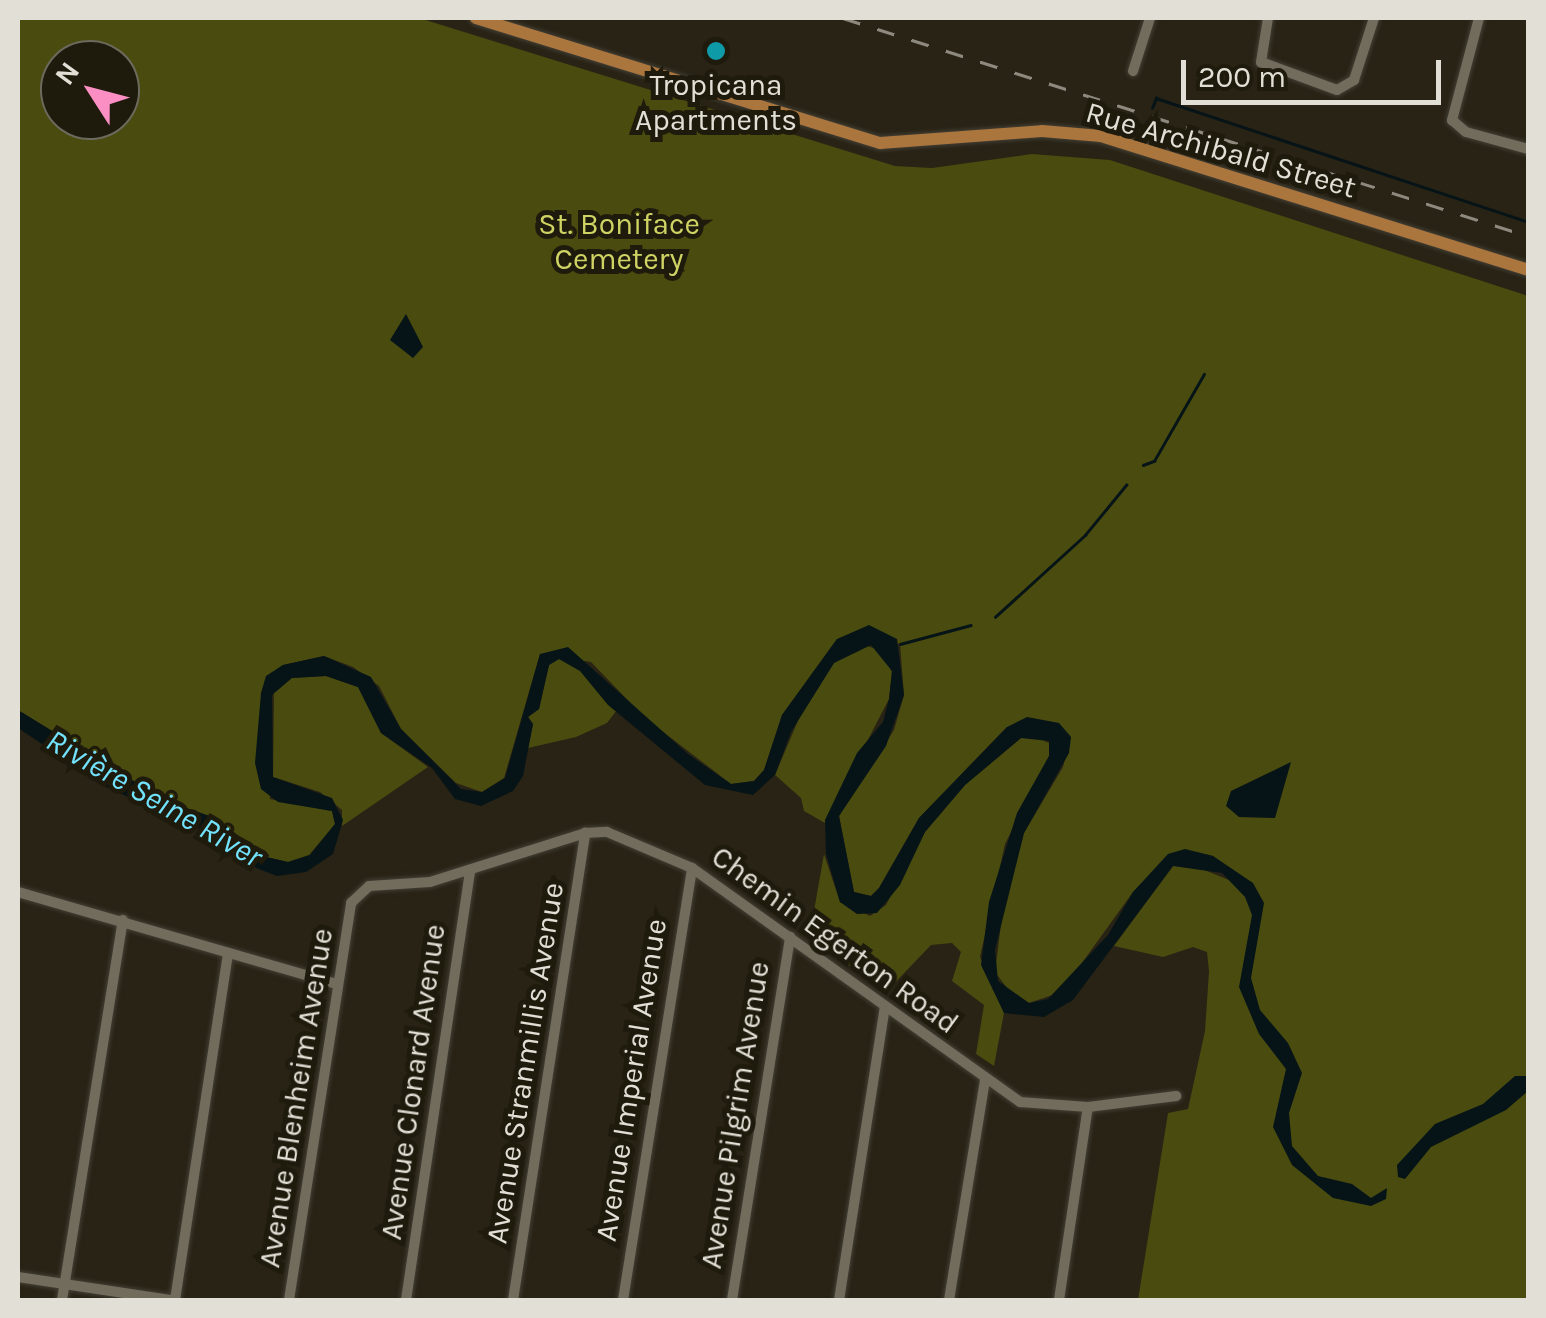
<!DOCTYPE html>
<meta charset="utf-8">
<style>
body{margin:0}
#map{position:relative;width:1546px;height:1318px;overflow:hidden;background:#282315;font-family:Karla,sans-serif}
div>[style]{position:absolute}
.green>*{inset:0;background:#494b0f}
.water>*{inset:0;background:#061417}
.stream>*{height:2.5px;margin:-1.25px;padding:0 1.25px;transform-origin:1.25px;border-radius:1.25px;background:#061417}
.roads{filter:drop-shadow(0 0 2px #433f35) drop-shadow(0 0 2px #433f35)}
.minor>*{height:10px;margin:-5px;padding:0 5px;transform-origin:5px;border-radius:5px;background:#716c5c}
.major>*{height:12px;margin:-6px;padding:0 6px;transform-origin:6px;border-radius:6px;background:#ab753e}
.rail>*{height:2.5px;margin-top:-1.25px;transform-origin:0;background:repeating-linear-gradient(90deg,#8d897e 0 18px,transparent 0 36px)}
.dots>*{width:28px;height:28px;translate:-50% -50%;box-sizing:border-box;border:5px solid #1e1a0c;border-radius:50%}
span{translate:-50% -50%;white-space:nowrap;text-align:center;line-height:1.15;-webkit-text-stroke:10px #1e1a0c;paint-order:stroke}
.poi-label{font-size:30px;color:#e2dfd6}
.street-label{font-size:30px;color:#e2dfd6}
.park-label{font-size:30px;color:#ced363}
.water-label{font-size:32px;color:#72e2fd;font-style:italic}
.frame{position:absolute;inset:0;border:20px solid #e2dfd6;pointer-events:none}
.north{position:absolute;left:40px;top:40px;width:100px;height:100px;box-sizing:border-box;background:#1e1a0c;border:2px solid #6c695d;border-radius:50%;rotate:306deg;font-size:28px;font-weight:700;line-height:40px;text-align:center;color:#e2dfd6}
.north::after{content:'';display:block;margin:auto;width:35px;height:45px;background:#fb8fc4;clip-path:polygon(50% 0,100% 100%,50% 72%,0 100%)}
.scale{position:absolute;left:1181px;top:60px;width:260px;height:45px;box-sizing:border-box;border:5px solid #e2dfd6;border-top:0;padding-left:12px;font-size:30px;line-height:35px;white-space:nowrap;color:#e2dfd6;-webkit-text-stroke:8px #1e1a0c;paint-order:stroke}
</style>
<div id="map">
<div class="green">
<div style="clip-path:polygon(evenodd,18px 18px,419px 18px,895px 166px,932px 168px,1032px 154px,1110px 160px,1528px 296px,1528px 1300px,1138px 1300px,1168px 1113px,1188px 1109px,1205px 1031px,1209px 971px,1207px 952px,1193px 947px,1163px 957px,1114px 946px,1173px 866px,1192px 865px,1234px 882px,1234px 872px,1213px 856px,1185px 850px,1172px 855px,1133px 892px,1061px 992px,1029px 1003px,1013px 996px,995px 972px,1003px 908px,1024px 833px,1063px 767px,1071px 737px,1007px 727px,919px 818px,879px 888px,871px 896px,854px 892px,839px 816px,894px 730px,904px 695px,900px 644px,837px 639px,782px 715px,764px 770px,754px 781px,731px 784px,645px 718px,591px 662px,540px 654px,504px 778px,482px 792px,456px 783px,401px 729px,379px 686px,353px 667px,324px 656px,283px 665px,266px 677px,270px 799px,332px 811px,335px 824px,309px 855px,288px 862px,262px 856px,218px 819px,166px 801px,18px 710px,18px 18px,60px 60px,120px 60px,120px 120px,60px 120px,60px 60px)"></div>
<div style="clip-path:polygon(860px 644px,880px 650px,892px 672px,889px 699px,825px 823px,804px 811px,801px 798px,775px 775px,800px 716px,834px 663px)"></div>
<div style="clip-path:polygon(559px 659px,580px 670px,617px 710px,607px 723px,576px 737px,528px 748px,533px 724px,528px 717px,539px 709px,549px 665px)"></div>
<div style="clip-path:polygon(326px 676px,358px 687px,381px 733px,428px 767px,342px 826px,342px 810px,320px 792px,273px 777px,274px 688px,292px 678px)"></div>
<div style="clip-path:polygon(1036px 737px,1051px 744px,1049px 756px,1005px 844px,980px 957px,1004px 1013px,994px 1066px,976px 1054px,984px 1005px,952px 981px,961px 952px,952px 943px,931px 945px,887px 991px,809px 939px,824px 854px,840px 902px,870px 916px,886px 905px,925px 832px,965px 785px,1021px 738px)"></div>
</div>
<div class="water">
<div style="clip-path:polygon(406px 314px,423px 347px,413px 358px,390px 340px)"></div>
<div style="clip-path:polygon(869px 625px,897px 639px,904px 695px,886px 746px,839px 816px,854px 892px,871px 896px,879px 888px,919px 818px,1007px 727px,1027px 717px,1059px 723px,1071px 737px,1069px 753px,1024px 833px,995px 950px,998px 981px,1029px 1003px,1048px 999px,1108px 935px,1133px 892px,1168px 854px,1185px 849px,1213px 856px,1253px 883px,1264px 903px,1251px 978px,1260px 1010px,1288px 1043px,1302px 1073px,1289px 1113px,1292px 1146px,1318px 1176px,1352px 1184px,1371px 1198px,1387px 1188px,1386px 1199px,1371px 1206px,1333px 1198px,1292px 1165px,1273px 1127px,1286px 1069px,1259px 1034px,1239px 987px,1252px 915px,1245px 897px,1222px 873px,1173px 866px,1073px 1000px,1044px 1017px,1004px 1013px,981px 965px,989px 902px,1017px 813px,1049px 756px,1049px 741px,1021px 738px,965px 785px,925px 832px,900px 885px,877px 913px,857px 914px,840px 902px,826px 854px,825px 820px,857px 753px,883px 722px,889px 699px,892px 671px,871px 645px,834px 663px,791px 732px,775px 775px,753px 795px,705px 785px,608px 705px,580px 671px,559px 659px,549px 665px,539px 709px,528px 717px,533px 724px,523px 776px,513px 791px,481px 806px,455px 799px,432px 768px,381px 733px,358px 687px,326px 676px,292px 678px,272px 695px,273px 777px,332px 798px,343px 820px,333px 854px,306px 872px,277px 876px,256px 868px,220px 838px,108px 788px,18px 728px,18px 710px,166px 801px,218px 819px,262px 856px,288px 862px,310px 855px,335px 824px,332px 811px,278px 802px,261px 789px,255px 763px,261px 693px,266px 676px,283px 665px,324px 656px,371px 677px,401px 729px,461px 789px,482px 792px,505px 778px,540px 654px,568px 647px,688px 754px,731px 784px,754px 781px,764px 770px,782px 715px,837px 639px)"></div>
<div style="clip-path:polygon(1291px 762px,1275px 818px,1239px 817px,1226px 806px,1231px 791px)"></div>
<div style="clip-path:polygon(1515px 1076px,1528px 1076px,1528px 1091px,1506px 1110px,1431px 1147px,1405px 1179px,1398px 1177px,1397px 1165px,1435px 1124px,1483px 1104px)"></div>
</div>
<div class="stream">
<div style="left:1152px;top:108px;width:11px;rotate:-68deg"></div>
<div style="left:1156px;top:98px;width:392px;rotate:18.4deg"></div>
<div style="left:1146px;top:126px;width:4px;rotate:-76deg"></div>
<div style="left:1143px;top:465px;width:12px;rotate:-20deg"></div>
<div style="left:1154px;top:461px;width:100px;rotate:-60.1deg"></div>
<div style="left:995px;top:617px;width:122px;rotate:-42.3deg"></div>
<div style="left:1085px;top:535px;width:65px;rotate:-50.6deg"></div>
<div style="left:900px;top:644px;width:73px;rotate:-15deg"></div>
</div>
<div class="roads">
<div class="minor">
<div style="left:1268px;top:18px;width:45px;rotate:99deg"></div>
<div style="left:1261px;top:62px;width:81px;rotate:20.2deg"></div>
<div style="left:1337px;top:90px;width:20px;rotate:-30deg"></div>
<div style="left:1354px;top:80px;width:65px;rotate:-72.1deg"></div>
<div style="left:1479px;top:18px;width:106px;rotate:104.8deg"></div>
<div style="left:1452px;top:120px;width:18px;rotate:41deg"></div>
<div style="left:1466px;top:132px;width:64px;rotate:15.3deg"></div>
<div style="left:1133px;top:71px;width:56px;rotate:-72.2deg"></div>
<div style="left:18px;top:892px;width:332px;rotate:16.1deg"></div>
<div style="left:18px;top:1277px;width:154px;rotate:8.6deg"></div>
<div style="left:62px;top:1300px;width:385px;rotate:-80.9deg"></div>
<div style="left:175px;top:1300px;width:351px;rotate:-81.3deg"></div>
<div style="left:289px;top:1300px;width:402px;rotate:-81.1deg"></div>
<div style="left:351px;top:903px;width:25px;rotate:-43deg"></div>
<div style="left:369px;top:886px;width:61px;rotate:-3.8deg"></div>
<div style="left:430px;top:882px;width:163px;rotate:-17.5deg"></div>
<div style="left:585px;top:833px;width:22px;rotate:-3deg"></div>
<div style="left:607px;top:832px;width:92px;rotate:23deg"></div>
<div style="left:692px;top:868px;width:403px;rotate:35.5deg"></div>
<div style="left:1020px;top:1102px;width:68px;rotate:4.2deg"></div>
<div style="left:1088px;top:1107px;width:89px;rotate:-7.1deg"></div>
<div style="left:406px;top:1300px;width:434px;rotate:-81.5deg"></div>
<div style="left:513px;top:1300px;width:473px;rotate:-81.2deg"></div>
<div style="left:623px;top:1300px;width:437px;rotate:-80.9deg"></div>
<div style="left:732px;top:1300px;width:368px;rotate:-80.9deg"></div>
<div style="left:839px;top:1300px;width:297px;rotate:-81.1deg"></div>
<div style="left:949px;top:1300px;width:224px;rotate:-80.7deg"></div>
<div style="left:1059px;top:1300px;width:195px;rotate:-81.5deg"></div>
</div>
<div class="major">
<div style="left:476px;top:18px;width:423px;rotate:17.2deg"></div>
<div style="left:880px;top:143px;width:162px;rotate:-4.2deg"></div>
<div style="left:1042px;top:131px;width:59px;rotate:4.8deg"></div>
<div style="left:1101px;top:136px;width:448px;rotate:17.4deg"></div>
</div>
</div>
<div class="rail">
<div style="left:843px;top:18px;width:719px;rotate:17.65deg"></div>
</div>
<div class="dots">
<div style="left:716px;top:51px;background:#0f9aa8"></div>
</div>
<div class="poi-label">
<span style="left:716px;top:102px">Tropicana<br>Apartments</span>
</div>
<div class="street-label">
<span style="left:1221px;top:150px;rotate:16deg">Rue Archibald Street</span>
<span style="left:835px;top:940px;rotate:36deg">Chemin Egerton Road</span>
<span style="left:525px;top:1063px;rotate:-81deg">Avenue Stranmillis Avenue</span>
<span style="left:631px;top:1080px;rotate:-81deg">Avenue Imperial Avenue</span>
<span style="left:413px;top:1082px;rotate:-82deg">Avenue Clonard Avenue</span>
<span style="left:296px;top:1098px;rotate:-81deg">Avenue Blenheim Avenue</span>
<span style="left:735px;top:1115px;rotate:-81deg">Avenue Pilgrim Avenue</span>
</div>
<div class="park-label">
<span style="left:619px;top:241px">St. Boniface<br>Cemetery</span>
</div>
<div class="water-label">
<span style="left:154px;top:799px;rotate:30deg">Rivière Seine River</span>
</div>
<div class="frame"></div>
<div class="north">N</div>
<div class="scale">200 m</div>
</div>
